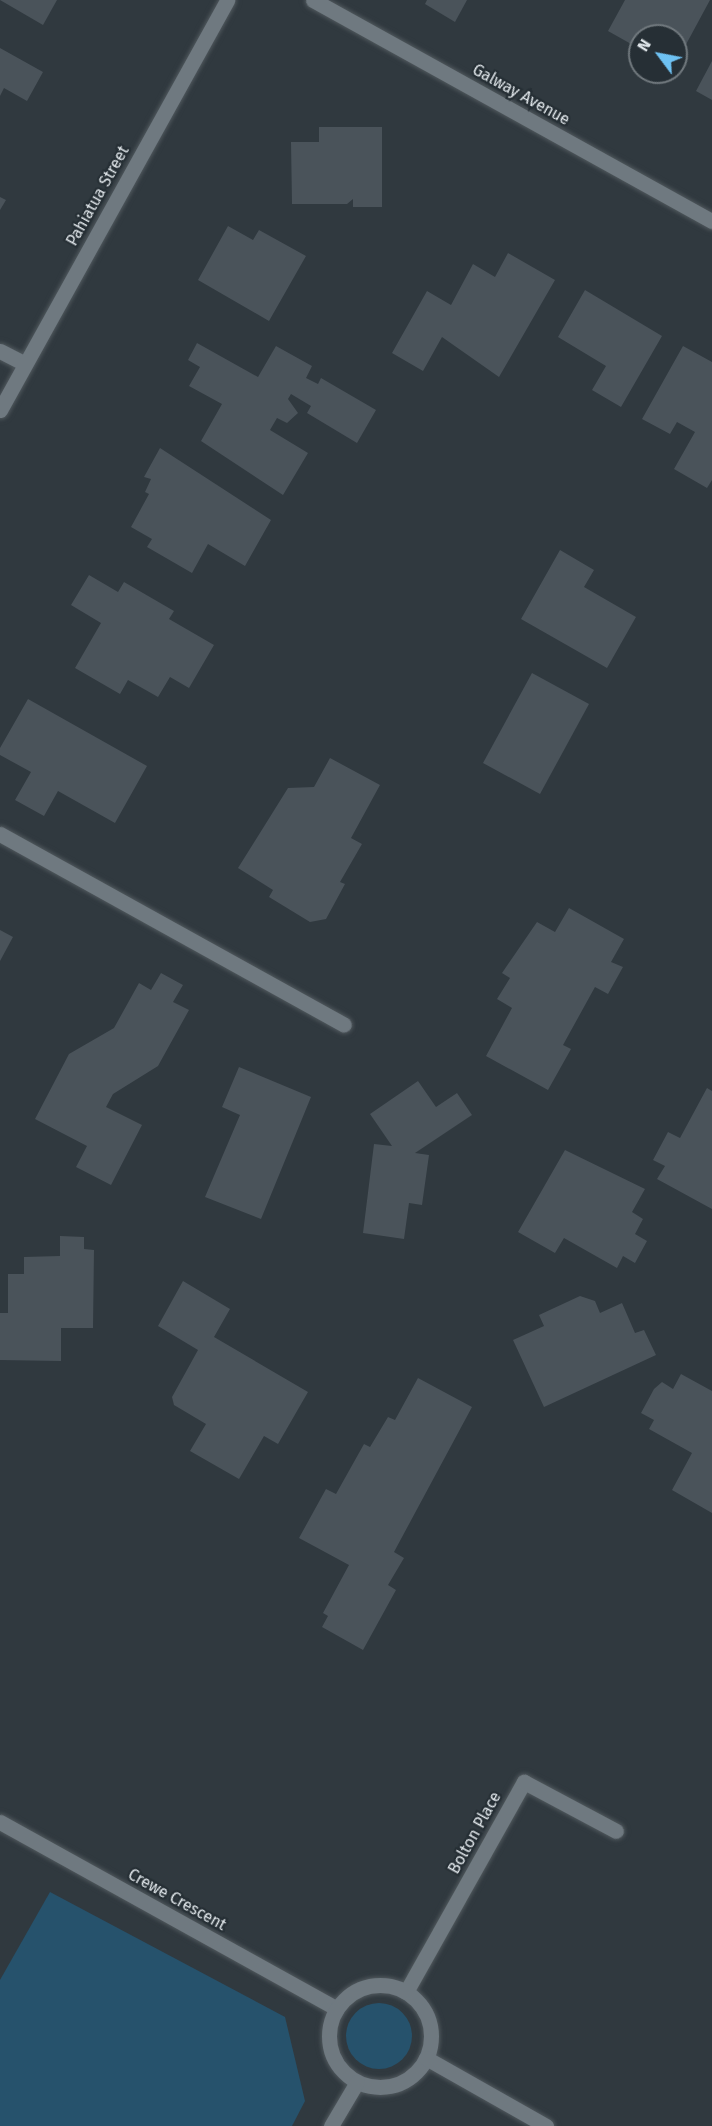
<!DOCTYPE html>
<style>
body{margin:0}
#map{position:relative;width:712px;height:2126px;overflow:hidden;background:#30393f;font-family:"Fira Sans",sans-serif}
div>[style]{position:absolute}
.green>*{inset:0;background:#26526c}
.round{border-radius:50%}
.building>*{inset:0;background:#4a535a}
.roads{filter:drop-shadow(0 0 2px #50585d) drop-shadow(0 0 2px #50585d)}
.minor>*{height:15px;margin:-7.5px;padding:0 7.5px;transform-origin:7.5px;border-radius:7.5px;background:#6f7980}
.minor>.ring{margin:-7.5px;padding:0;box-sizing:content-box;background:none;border:15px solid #6f7980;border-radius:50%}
span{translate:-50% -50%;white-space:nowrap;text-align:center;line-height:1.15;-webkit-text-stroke:4.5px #262f35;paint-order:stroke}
.street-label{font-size:16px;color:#e1e7eb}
.north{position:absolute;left:628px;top:24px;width:60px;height:60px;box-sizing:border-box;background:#262f35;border:2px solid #71797e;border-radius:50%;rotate:302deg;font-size:16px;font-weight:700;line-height:24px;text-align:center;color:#e1e7eb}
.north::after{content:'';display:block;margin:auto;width:21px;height:27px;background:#6ec2f3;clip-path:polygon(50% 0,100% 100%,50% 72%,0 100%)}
</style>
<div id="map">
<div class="green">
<div style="clip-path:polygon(50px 1892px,285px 2017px,305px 2101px,292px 2126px,0 2126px,0 1980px)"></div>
<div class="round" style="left:346px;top:2003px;width:66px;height:66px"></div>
</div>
<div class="building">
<div style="clip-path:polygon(0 0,57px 0,43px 25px)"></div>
<div style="clip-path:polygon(427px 0,467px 0,455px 22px,425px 4px)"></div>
<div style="clip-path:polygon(625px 0,710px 0,676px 63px,676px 36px,640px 36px,640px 49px,608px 31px)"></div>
<div style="clip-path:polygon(0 48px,43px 72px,27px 101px,4px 88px,0 96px)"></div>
<div style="clip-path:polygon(712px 61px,712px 100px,696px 91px)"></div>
<div style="clip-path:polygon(319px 127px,382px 127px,382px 207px,353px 207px,353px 199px,347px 204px,292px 204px,291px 142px,319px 142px)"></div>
<div style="clip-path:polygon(0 197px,6px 200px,0 210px)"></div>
<div style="clip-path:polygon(228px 226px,253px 240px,259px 230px,306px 256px,269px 321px,198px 280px)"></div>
<div style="clip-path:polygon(508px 253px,555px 280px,499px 377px,442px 337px,423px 371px,392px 353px,427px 291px,451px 305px,473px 264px,495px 277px)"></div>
<div style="clip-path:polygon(585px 290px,662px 336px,621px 407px,592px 390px,606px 366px,558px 337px)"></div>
<div style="clip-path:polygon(197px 343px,258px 377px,276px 346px,312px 366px,306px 378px,318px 384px,321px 378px,376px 410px,357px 443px,307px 413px,311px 406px,291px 394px,288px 399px,298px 413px,287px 423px,277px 418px,270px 430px,308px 453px,283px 495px,201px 441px,222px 404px,189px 386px,200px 367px,188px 360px)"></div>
<div style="clip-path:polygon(683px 346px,712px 362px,712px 480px,707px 488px,674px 469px,695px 432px,677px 422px,670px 434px,642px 419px)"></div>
<div style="clip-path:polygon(160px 448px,271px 520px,245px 566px,208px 544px,192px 573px,147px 547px,152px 539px,131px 527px,149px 494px,145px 492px,151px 479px,144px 477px)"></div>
<div style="clip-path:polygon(560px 550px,594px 570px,584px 587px,636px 617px,607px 668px,521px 619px)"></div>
<div style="clip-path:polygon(89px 575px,118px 592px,124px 582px,174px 611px,169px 619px,214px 645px,189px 688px,170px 677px,158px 697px,128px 680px,120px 694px,75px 668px,101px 623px,71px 605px)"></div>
<div style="clip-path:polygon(532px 673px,589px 704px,540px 794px,483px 763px)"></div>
<div style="clip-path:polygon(28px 699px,147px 766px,115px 823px,58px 791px,44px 816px,15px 800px,31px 772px,0 755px,0 748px)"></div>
<div style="clip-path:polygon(330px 758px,380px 785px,351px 838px,362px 844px,340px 882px,345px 884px,326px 919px,310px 922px,269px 897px,273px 890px,238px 868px,288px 788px,314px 787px)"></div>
<div style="clip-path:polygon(569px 908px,624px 939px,611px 962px,623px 967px,608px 994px,595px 987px,563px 1045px,571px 1049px,548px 1090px,486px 1056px,512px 1008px,497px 999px,510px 978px,502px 973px,537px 922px,555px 932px)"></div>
<div style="clip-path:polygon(0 930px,13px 937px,0 961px)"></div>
<div style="clip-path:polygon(161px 973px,183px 985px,173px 1002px,189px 1010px,158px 1066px,113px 1094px,106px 1107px,142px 1125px,111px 1185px,76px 1167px,87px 1146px,35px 1119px,69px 1054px,114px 1028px,139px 983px,151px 990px)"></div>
<div style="clip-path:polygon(239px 1067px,311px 1097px,261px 1219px,205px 1197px,240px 1115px,222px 1107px)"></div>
<div style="clip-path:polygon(418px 1081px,436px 1107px,457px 1093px,472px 1115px,415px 1153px,429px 1155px,422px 1205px,409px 1203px,404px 1239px,363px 1233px,374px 1144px,392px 1146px,370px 1114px)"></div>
<div style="clip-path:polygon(707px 1088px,712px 1091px,712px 1209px,657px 1179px,665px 1166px,653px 1160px,668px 1132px,680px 1138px)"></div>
<div style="clip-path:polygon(565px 1150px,645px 1189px,632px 1212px,643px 1219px,635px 1234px,647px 1241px,635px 1263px,623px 1256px,617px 1268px,564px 1238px,555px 1253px,518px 1232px)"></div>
<div style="clip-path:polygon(60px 1236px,84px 1237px,84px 1249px,94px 1250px,93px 1328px,61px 1328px,61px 1361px,0 1360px,0 1313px,8px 1313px,8px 1274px,24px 1274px,24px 1257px,60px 1256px)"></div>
<div style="clip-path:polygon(183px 1281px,230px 1309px,214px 1337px,308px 1392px,278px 1444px,264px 1436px,239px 1479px,190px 1451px,206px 1424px,174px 1405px,172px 1397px,198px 1350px,158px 1326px)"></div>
<div style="clip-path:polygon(580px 1296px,595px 1301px,600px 1313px,622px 1303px,635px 1333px,644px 1330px,656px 1355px,544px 1407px,513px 1340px,544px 1326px,539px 1315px)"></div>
<div style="clip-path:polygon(681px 1374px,712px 1391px,712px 1513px,672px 1490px,692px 1453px,649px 1429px,654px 1420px,641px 1413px,654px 1389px,662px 1382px,673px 1389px)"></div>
<div style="clip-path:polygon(418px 1378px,472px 1407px,394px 1552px,404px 1558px,388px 1585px,396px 1590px,363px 1650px,322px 1627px,328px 1616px,323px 1613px,349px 1565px,299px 1538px,326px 1489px,336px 1494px,364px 1444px,370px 1447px,388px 1417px,395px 1420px)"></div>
</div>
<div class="roads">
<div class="minor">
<div style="left:313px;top:0;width:456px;rotate:29deg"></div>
<div style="left:0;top:351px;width:28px;rotate:27deg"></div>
<div style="left:0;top:410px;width:469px;rotate:-61deg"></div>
<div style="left:0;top:834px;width:393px;rotate:29deg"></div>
<div style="left:0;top:1822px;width:385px;rotate:29deg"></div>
<div class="ring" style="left:329px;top:1985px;width:87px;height:87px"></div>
<div style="left:406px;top:1992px;width:241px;rotate:-60.7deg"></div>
<div style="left:524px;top:1782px;width:104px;rotate:28deg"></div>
<div style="left:426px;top:2058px;width:138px;rotate:29.5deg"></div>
<div style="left:331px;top:2126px;width:51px;rotate:-59.4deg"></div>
</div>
</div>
<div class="street-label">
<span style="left:521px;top:95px;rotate:29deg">Galway Avenue</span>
<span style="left:98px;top:196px;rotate:-61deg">Pahiatua Street</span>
<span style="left:475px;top:1833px;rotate:-61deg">Bolton Place</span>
<span style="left:177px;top:1900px;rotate:29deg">Crewe Crescent</span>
</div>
<div class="north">N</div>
</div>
